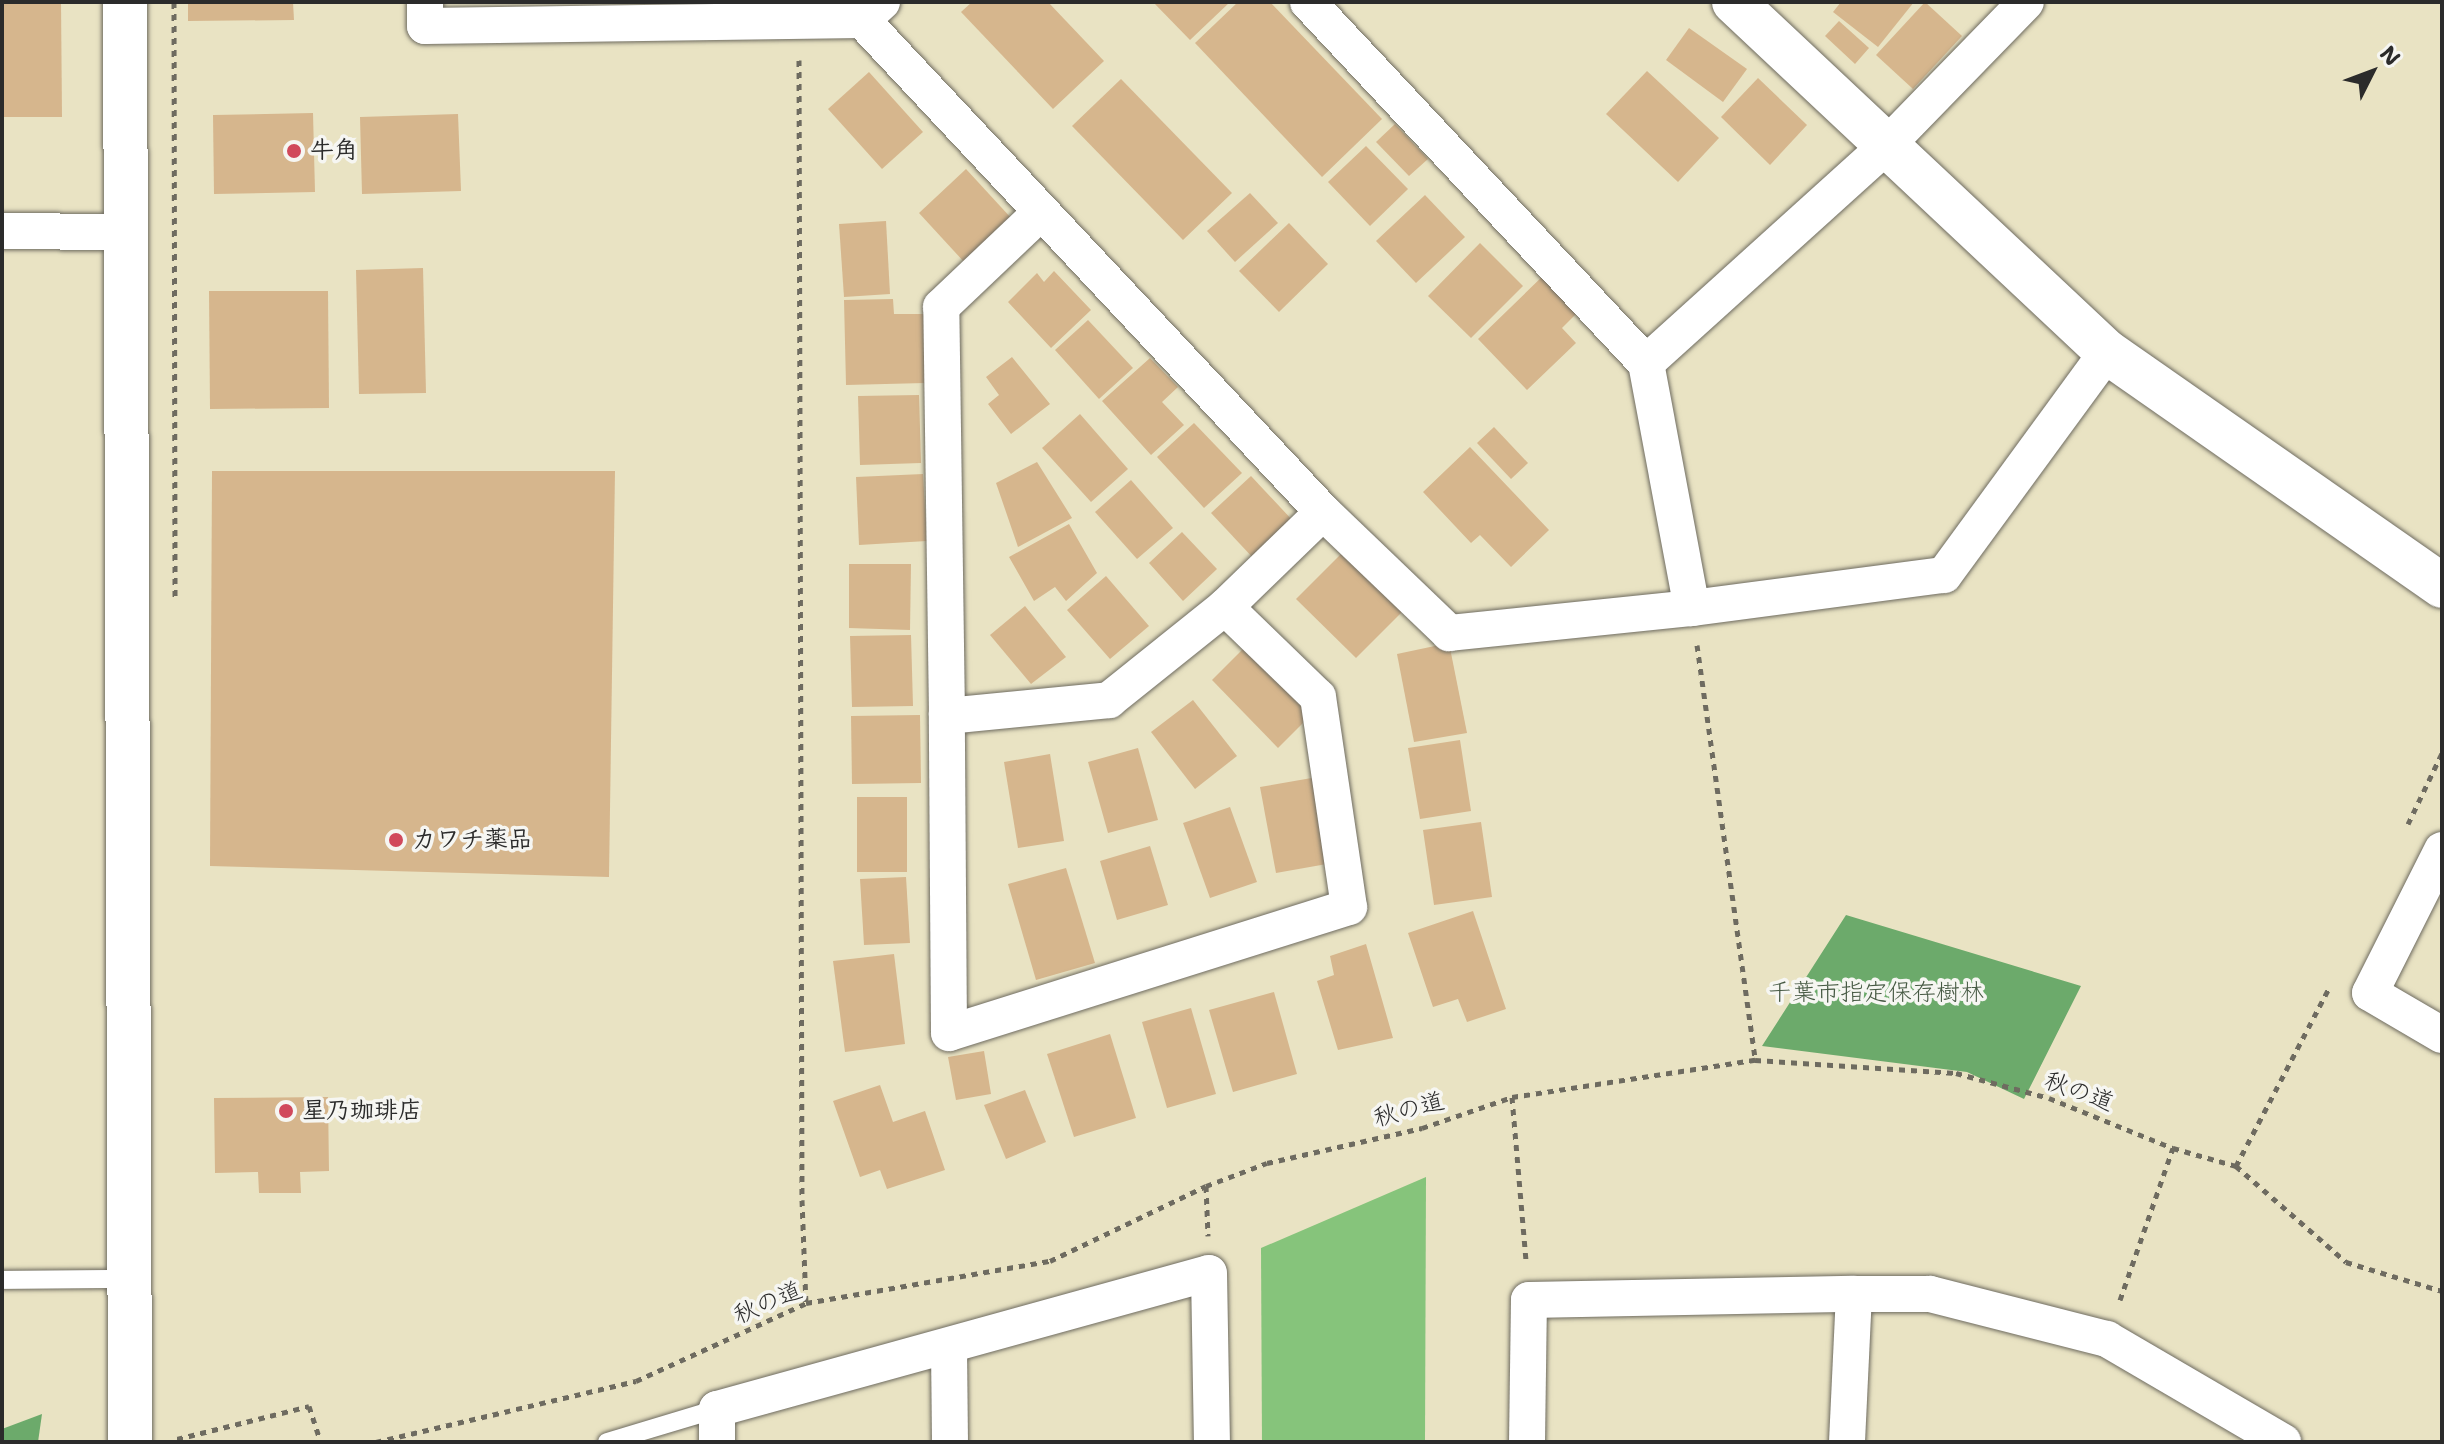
<!DOCTYPE html>
<meta charset="utf-8">
<style>
body{margin:0}
#map{position:relative;width:2444px;height:1444px;overflow:hidden;background:#e9e3c3;font-family:"Shantell Sans","Klee One",sans-serif}
div>[style]{position:absolute}
.green>*{inset:0;background:#86c47b}
.forest>*{inset:0;background:#6caa6b}
.building>*{inset:0;background:#d6b68d}
.path>*{height:5px;margin-top:-2.5px;transform-origin:0;background:repeating-linear-gradient(90deg,#6e6b60 0 6px,transparent 0 12px)}
.roads{filter:drop-shadow(0 0 2px #6e6b60) drop-shadow(0 0 2px #6e6b60)}
.service>*{height:18px;margin:-9px;padding:0 9px;transform-origin:9px;border-radius:9px;background:#fff}
.minor>*{height:36px;margin:-18px;padding:0 18px;transform-origin:18px;border-radius:18px;background:#fff}
.tertiary>*{height:44px;margin:-22px;padding:0 22px;transform-origin:22px;border-radius:22px;background:#fff}
.dots>*{width:22px;height:22px;translate:-50% -50%;box-sizing:border-box;border:4px solid #f6f6f2;border-radius:50%}
span{translate:-50% -50%;white-space:nowrap;text-align:center;line-height:1.15;-webkit-text-stroke:7px #f6f6f2;paint-order:stroke}
.poi-label{font-size:24px;color:#2b2b2b;font-weight:700}
.left{translate:0 -50%;text-align:left}
.park-label{font-size:24px;color:#465943}
.street-label{font-size:24px;color:#2b2b2b}
.frame{position:absolute;inset:0;border:4px solid #2b2b2b;pointer-events:none}
.north{position:absolute;left:2332px;top:32px;width:80px;height:80px;-webkit-text-stroke:6px #f6f6f2;paint-order:stroke;rotate:48deg;font-size:22px;font-weight:700;line-height:32px;text-align:center;color:#2b2b2b}
.north::after{content:'';display:block;margin:auto;width:28px;height:36px;background:#2b2b2b;clip-path:polygon(50% 0,100% 100%,50% 72%,0 100%)}
</style>
<div id="map">
<div class="green">
<div style="clip-path:polygon(1426px 1177px,1425px 1442px,1262px 1442px,1261px 1248px)"></div>
</div>
<div class="forest">
<div style="clip-path:polygon(1846px 915px,2081px 986px,2024px 1099px,1967px 1072px,1762px 1046px)"></div>
<div style="clip-path:polygon(42px 1414px,38px 1442px,2px 1442px,2px 1429px)"></div>
</div>
<div class="building">
<div style="clip-path:polygon(2px 2px,61px 2px,62px 117px,2px 117px)"></div>
<div style="clip-path:polygon(188px 2px,293px 2px,294px 20px,188px 21px)"></div>
<div style="clip-path:polygon(972px 2px,1048px 2px,1104px 61px,1053px 109px,961px 12px)"></div>
<div style="clip-path:polygon(1153px 2px,1230px 2px,1190px 40px)"></div>
<div style="clip-path:polygon(1238px 2px,1270px 2px,1382px 119px,1322px 177px,1195px 43px)"></div>
<div style="clip-path:polygon(1841px 2px,1914px 2px,1878px 47px,1833px 12px)"></div>
<div style="clip-path:polygon(1925px 2px,1962px 36px,1913px 89px,1876px 55px)"></div>
<div style="clip-path:polygon(1839px 21px,1869px 48px,1855px 64px,1825px 36px)"></div>
<div style="clip-path:polygon(1689px 28px,1747px 69px,1723px 102px,1666px 60px)"></div>
<div style="clip-path:polygon(1647px 71px,1719px 138px,1678px 182px,1606px 114px)"></div>
<div style="clip-path:polygon(869px 72px,923px 132px,882px 169px,828px 109px)"></div>
<div style="clip-path:polygon(1758px 78px,1807px 125px,1770px 165px,1721px 117px)"></div>
<div style="clip-path:polygon(1121px 79px,1232px 193px,1183px 240px,1072px 126px)"></div>
<div style="clip-path:polygon(313px 113px,315px 192px,214px 194px,213px 115px)"></div>
<div style="clip-path:polygon(458px 114px,461px 191px,362px 194px,360px 117px)"></div>
<div style="clip-path:polygon(1395px 124px,1428px 159px,1409px 176px,1376px 142px)"></div>
<div style="clip-path:polygon(1366px 146px,1408px 189px,1370px 226px,1328px 182px)"></div>
<div style="clip-path:polygon(966px 169px,1012px 219px,965px 263px,919px 213px)"></div>
<div style="clip-path:polygon(1250px 193px,1278px 223px,1235px 262px,1207px 231px)"></div>
<div style="clip-path:polygon(1425px 195px,1465px 237px,1416px 283px,1376px 241px)"></div>
<div style="clip-path:polygon(886px 221px,890px 294px,844px 297px,839px 224px)"></div>
<div style="clip-path:polygon(1289px 223px,1328px 264px,1279px 312px,1239px 271px)"></div>
<div style="clip-path:polygon(1480px 243px,1523px 286px,1471px 338px,1428px 296px)"></div>
<div style="clip-path:polygon(423px 268px,426px 393px,359px 394px,356px 270px)"></div>
<div style="clip-path:polygon(1054px 271px,1091px 310px,1051px 348px,1008px 302px,1037px 273px,1044px 282px)"></div>
<div style="clip-path:polygon(1547px 272px,1582px 308px,1562px 328px,1576px 343px,1527px 390px,1478px 339px)"></div>
<div style="clip-path:polygon(209px 291px,328px 291px,329px 408px,210px 409px)"></div>
<div style="clip-path:polygon(893px 299px,894px 314px,924px 314px,925px 383px,846px 385px,844px 300px)"></div>
<div style="clip-path:polygon(1088px 320px,1133px 368px,1099px 399px,1055px 350px)"></div>
<div style="clip-path:polygon(1012px 357px,1050px 404px,1011px 434px,988px 404px,999px 395px,986px 377px)"></div>
<div style="clip-path:polygon(1150px 358px,1178px 387px,1162px 402px,1184px 425px,1151px 455px,1102px 401px)"></div>
<div style="clip-path:polygon(919px 395px,921px 463px,860px 465px,858px 396px)"></div>
<div style="clip-path:polygon(1080px 414px,1128px 469px,1091px 502px,1042px 448px)"></div>
<div style="clip-path:polygon(1194px 423px,1242px 473px,1204px 508px,1157px 457px)"></div>
<div style="clip-path:polygon(1494px 427px,1528px 463px,1511px 479px,1477px 443px)"></div>
<div style="clip-path:polygon(1470px 447px,1549px 530px,1511px 567px,1480px 535px,1471px 543px,1423px 492px)"></div>
<div style="clip-path:polygon(1037px 462px,1072px 518px,1018px 547px,996px 483px)"></div>
<div style="clip-path:polygon(212px 471px,615px 471px,609px 877px,210px 866px)"></div>
<div style="clip-path:polygon(923px 474px,927px 541px,859px 545px,856px 477px)"></div>
<div style="clip-path:polygon(1251px 476px,1295px 523px,1255px 560px,1211px 513px)"></div>
<div style="clip-path:polygon(1131px 480px,1173px 528px,1137px 559px,1095px 512px)"></div>
<div style="clip-path:polygon(1069px 524px,1097px 573px,1066px 601px,1055px 587px,1034px 601px,1009px 557px)"></div>
<div style="clip-path:polygon(1182px 532px,1217px 569px,1183px 601px,1149px 563px)"></div>
<div style="clip-path:polygon(1345px 550px,1404px 610px,1356px 658px,1296px 599px)"></div>
<div style="clip-path:polygon(849px 564px,911px 564px,910px 630px,849px 628px)"></div>
<div style="clip-path:polygon(1106px 576px,1149px 626px,1110px 659px,1067px 610px)"></div>
<div style="clip-path:polygon(1025px 606px,1066px 657px,1031px 684px,990px 635px)"></div>
<div style="clip-path:polygon(911px 635px,913px 706px,852px 707px,850px 636px)"></div>
<div style="clip-path:polygon(1250px 642px,1316px 710px,1278px 748px,1212px 680px)"></div>
<div style="clip-path:polygon(1449px 643px,1467px 733px,1414px 742px,1397px 654px)"></div>
<div style="clip-path:polygon(1193px 700px,1237px 756px,1195px 789px,1151px 732px)"></div>
<div style="clip-path:polygon(920px 715px,921px 783px,852px 784px,851px 716px)"></div>
<div style="clip-path:polygon(1460px 740px,1471px 811px,1420px 819px,1408px 748px)"></div>
<div style="clip-path:polygon(1138px 748px,1158px 820px,1108px 833px,1088px 762px)"></div>
<div style="clip-path:polygon(1050px 754px,1064px 841px,1018px 848px,1004px 762px)"></div>
<div style="clip-path:polygon(1323px 776px,1338px 862px,1276px 873px,1260px 787px)"></div>
<div style="clip-path:polygon(857px 797px,907px 797px,907px 872px,857px 872px)"></div>
<div style="clip-path:polygon(1230px 807px,1257px 882px,1210px 898px,1183px 823px)"></div>
<div style="clip-path:polygon(1481px 822px,1492px 897px,1434px 905px,1423px 830px)"></div>
<div style="clip-path:polygon(1150px 846px,1168px 905px,1117px 920px,1100px 861px)"></div>
<div style="clip-path:polygon(1066px 868px,1095px 963px,1036px 980px,1008px 884px)"></div>
<div style="clip-path:polygon(906px 877px,910px 943px,864px 945px,860px 879px)"></div>
<div style="clip-path:polygon(1473px 911px,1506px 1009px,1467px 1022px,1458px 999px,1433px 1007px,1408px 933px)"></div>
<div style="clip-path:polygon(1366px 944px,1393px 1038px,1338px 1050px,1317px 981px,1334px 975px,1330px 956px)"></div>
<div style="clip-path:polygon(894px 954px,905px 1044px,845px 1052px,833px 961px)"></div>
<div style="clip-path:polygon(1274px 992px,1297px 1074px,1233px 1092px,1209px 1010px)"></div>
<div style="clip-path:polygon(1191px 1008px,1216px 1094px,1167px 1108px,1142px 1022px)"></div>
<div style="clip-path:polygon(1110px 1034px,1136px 1118px,1074px 1137px,1047px 1054px)"></div>
<div style="clip-path:polygon(984px 1051px,991px 1094px,956px 1100px,948px 1057px)"></div>
<div style="clip-path:polygon(880px 1085px,893px 1122px,925px 1111px,945px 1170px,887px 1189px,880px 1170px,860px 1177px,833px 1101px)"></div>
<div style="clip-path:polygon(1025px 1090px,1046px 1142px,1006px 1159px,984px 1105px)"></div>
<div style="clip-path:polygon(328px 1097px,329px 1171px,300px 1172px,301px 1193px,259px 1193px,258px 1172px,215px 1173px,214px 1098px)"></div>
</div>
<div class="path">
<div style="left:174px;top:2px;width:595px;rotate:89.9deg"></div>
<div style="left:799px;top:60px;width:1140px;rotate:89.85deg"></div>
<div style="left:802px;top:1200px;width:103px;rotate:87.8deg"></div>
<div style="left:1697px;top:645px;width:419px;rotate:82deg"></div>
<div style="left:2408px;top:824px;width:79px;rotate:-64.4deg"></div>
<div style="left:1512px;top:1097px;width:163px;rotate:85.1deg"></div>
<div style="left:2236px;top:1166px;width:201px;rotate:-62.4deg"></div>
<div style="left:1206px;top:1186px;width:50px;rotate:87.7deg"></div>
<div style="left:2120px;top:1300px;width:161px;rotate:-70.8deg"></div>
<div style="left:177px;top:1439px;width:136px;rotate:-14deg"></div>
<div style="left:309px;top:1406px;width:38px;rotate:72deg"></div>
<div style="left:376px;top:1442px;width:267px;rotate:-13.2deg"></div>
<div style="left:636px;top:1381px;width:187px;rotate:-24.6deg"></div>
<div style="left:806px;top:1303px;width:248px;rotate:-9.8deg"></div>
<div style="left:1050px;top:1261px;width:173px;rotate:-25.7deg"></div>
<div style="left:1206px;top:1186px;width:65px;rotate:-20.7deg"></div>
<div style="left:1267px;top:1163px;width:159px;rotate:-12.7deg"></div>
<div style="left:1422px;top:1128px;width:95px;rotate:-19deg"></div>
<div style="left:1512px;top:1097px;width:246px;rotate:-8.7deg"></div>
<div style="left:1755px;top:1060px;width:201px;rotate:3.7deg"></div>
<div style="left:1956px;top:1073px;width:96px;rotate:15deg"></div>
<div style="left:2049px;top:1098px;width:134px;rotate:22deg"></div>
<div style="left:2173px;top:1148px;width:66px;rotate:15.9deg"></div>
<div style="left:2236px;top:1166px;width:146px;rotate:41.1deg"></div>
<div style="left:2346px;top:1262px;width:100px;rotate:16.8deg"></div>
</div>
<div class="roads">
<div class="service">
<div style="left:2px;top:1280px;width:126px;rotate:-0.5deg"></div>
<div style="left:607px;top:1442px;width:115px;rotate:-16.7deg"></div>
</div>
<div class="minor">
<div style="left:425px;top:2px;width:24px;rotate:90deg"></div>
<div style="left:425px;top:26px;width:437px;rotate:-0.8deg"></div>
<div style="left:862px;top:20px;width:27px;rotate:-42deg"></div>
<div style="left:1308px;top:2px;width:495px;rotate:46.9deg"></div>
<div style="left:1646px;top:363px;width:249px;rotate:79.4deg"></div>
<div style="left:1692px;top:608px;width:254px;rotate:-7.5deg"></div>
<div style="left:1944px;top:575px;width:276px;rotate:-53.8deg"></div>
<div style="left:862px;top:20px;width:674px;rotate:46.86deg"></div>
<div style="left:1323px;top:512px;width:175px;rotate:43.8deg"></div>
<div style="left:1449px;top:633px;width:244px;rotate:-5.9deg"></div>
<div style="left:2px;top:231px;width:124px;rotate:0.5deg"></div>
<div style="left:1646px;top:363px;width:322px;rotate:-42.1deg"></div>
<div style="left:1885px;top:147px;width:202px;rotate:-45.8deg"></div>
<div style="left:1225px;top:607px;width:129px;rotate:44.1deg"></div>
<div style="left:1318px;top:697px;width:212px;rotate:81.6deg"></div>
<div style="left:1349px;top:907px;width:419px;rotate:162.5deg"></div>
<div style="left:949px;top:1033px;width:317px;rotate:-90.4deg"></div>
<div style="left:947px;top:716px;width:163px;rotate:-5.6deg"></div>
<div style="left:1109px;top:700px;width:149px;rotate:-38.7deg"></div>
<div style="left:1225px;top:607px;width:136px;rotate:-44.1deg"></div>
<div style="left:947px;top:716px;width:409px;rotate:-90.8deg"></div>
<div style="left:941px;top:307px;width:137px;rotate:-43.5deg"></div>
<div style="left:2442px;top:850px;width:160px;rotate:116.7deg"></div>
<div style="left:2370px;top:993px;width:83px;rotate:30.3deg"></div>
<div style="left:949px;top:1348px;width:94px;rotate:89.4deg"></div>
<div style="left:717px;top:1442px;width:33px;rotate:-90deg"></div>
<div style="left:717px;top:1409px;width:510px;rotate:-15.45deg"></div>
<div style="left:1209px;top:1273px;width:169px;rotate:89deg"></div>
<div style="left:1527px;top:1442px;width:142px;rotate:-89.2deg"></div>
<div style="left:1529px;top:1300px;width:325px;rotate:-1.1deg"></div>
<div style="left:1854px;top:1294px;width:76px"></div>
<div style="left:1930px;top:1294px;width:183px;rotate:14.3deg"></div>
<div style="left:2107px;top:1339px;width:204px;rotate:30.3deg"></div>
<div style="left:1847px;top:1442px;width:148px;rotate:-87.3deg"></div>
</div>
<div class="tertiary">
<div style="left:125px;top:2px;width:1440px;rotate:89.8deg"></div>
<div style="left:1734px;top:2px;width:511px;rotate:43.18deg"></div>
<div style="left:2107px;top:352px;width:409px;rotate:34.9deg"></div>
</div>
</div>
<div class="dots">
<div style="left:294px;top:151px;background:#d1495b"></div>
<div style="left:396px;top:840px;background:#d1495b"></div>
<div style="left:286px;top:1111px;background:#d1495b"></div>
</div>
<div class="poi-label">
<span class="left" style="left:310px;top:151px">牛角</span>
<span class="left" style="left:412px;top:840px">カワチ薬品</span>
<span class="left" style="left:302px;top:1111px">星乃珈琲店</span>
</div>
<div class="park-label">
<span style="left:1876px;top:993px">千葉市指定保存樹林</span>
</div>
<div class="street-label">
<span style="left:2079px;top:1092px;rotate:20deg">秋の道</span>
<span style="left:1409px;top:1110px;rotate:-15deg">秋の道</span>
<span style="left:768px;top:1303px;rotate:-23deg">秋の道</span>
</div>
<div class="frame"></div>
<div class="north">N</div>
</div>
